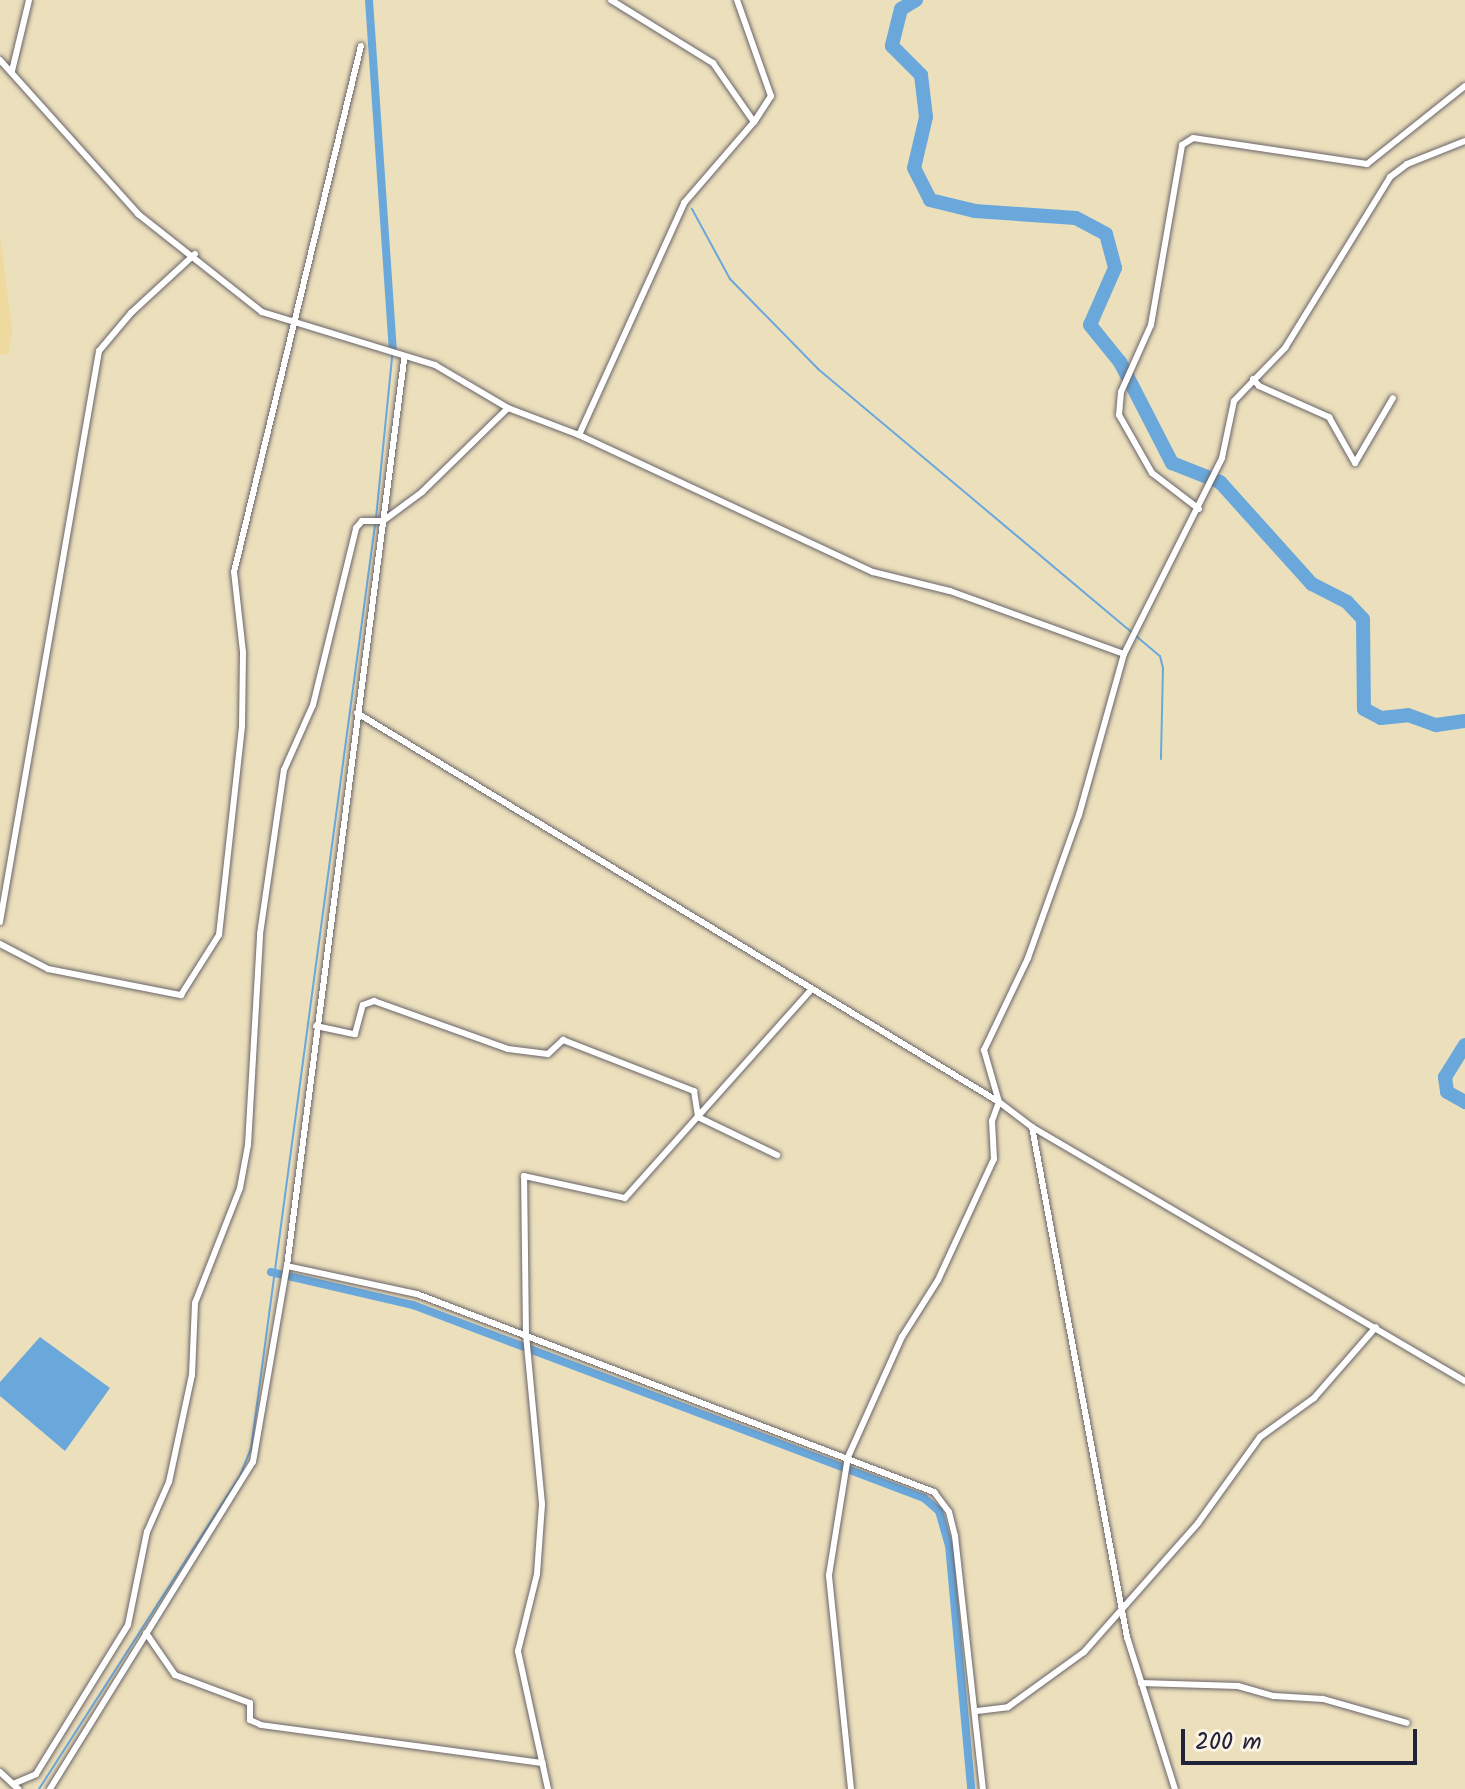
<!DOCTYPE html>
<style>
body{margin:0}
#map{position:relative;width:1465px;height:1789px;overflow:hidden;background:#ecdfbc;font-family:Kalam,sans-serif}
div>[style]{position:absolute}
.sand>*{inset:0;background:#eeda9e}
.water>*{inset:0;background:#6aa8dc}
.stream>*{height:2px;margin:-1px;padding:0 1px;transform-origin:1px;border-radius:1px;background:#6aa8dc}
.canal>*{height:8px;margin:-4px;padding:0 4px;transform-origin:4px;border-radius:4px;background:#6aa8dc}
.river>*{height:14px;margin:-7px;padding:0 7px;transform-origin:7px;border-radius:7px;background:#6aa8dc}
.roads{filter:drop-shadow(0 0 2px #696468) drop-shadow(0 0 2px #696468)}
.street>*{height:6px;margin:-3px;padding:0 3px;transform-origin:3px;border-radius:3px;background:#fff}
span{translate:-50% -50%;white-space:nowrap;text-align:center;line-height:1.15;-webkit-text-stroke:6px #fcf5e5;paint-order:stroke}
.scale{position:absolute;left:1181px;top:1729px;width:236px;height:36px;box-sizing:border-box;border:4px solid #22223b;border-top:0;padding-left:10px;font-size:24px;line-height:28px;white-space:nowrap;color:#22223b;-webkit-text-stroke:6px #fcf5e5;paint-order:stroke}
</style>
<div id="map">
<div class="sand">
<div style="clip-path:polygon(0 234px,12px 331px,8px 355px,0 354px)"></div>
</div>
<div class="water">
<div style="clip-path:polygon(40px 1337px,110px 1388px,65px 1451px,0 1396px,0 1382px)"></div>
</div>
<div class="stream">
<div style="left:692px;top:209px;width:80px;rotate:61.5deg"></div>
<div style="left:730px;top:279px;width:126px;rotate:45.6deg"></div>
<div style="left:818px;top:369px;width:409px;rotate:40deg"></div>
<div style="left:376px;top:518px;width:171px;rotate:-84.3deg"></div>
<div style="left:1136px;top:636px;width:31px;rotate:40deg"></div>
<div style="left:1160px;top:656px;width:12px;rotate:76deg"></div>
<div style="left:1163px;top:668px;width:91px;rotate:91.3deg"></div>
<div style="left:39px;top:1789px;width:370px;rotate:-57.3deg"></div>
<div style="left:239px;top:1478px;width:31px;rotate:-68deg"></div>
<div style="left:251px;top:1449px;width:932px;rotate:-82.36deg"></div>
</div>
<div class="canal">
<div style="left:369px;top:0;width:349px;rotate:86.1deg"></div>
<div style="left:271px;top:1272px;width:146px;rotate:13.1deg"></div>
<div style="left:413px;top:1305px;width:546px;rotate:20.69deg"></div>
<div style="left:924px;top:1498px;width:20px;rotate:41deg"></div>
<div style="left:939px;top:1511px;width:35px;rotate:74deg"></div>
<div style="left:949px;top:1545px;width:245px;rotate:84.8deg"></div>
</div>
<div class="river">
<div style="left:916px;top:0;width:17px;rotate:149deg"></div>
<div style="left:901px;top:9px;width:38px;rotate:104deg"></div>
<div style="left:892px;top:46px;width:41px;rotate:45deg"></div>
<div style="left:921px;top:75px;width:42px;rotate:83.2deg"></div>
<div style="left:926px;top:117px;width:52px;rotate:103.2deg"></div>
<div style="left:914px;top:168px;width:36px;rotate:63deg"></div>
<div style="left:930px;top:200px;width:46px;rotate:13.7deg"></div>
<div style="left:975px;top:211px;width:101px;rotate:4deg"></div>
<div style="left:1076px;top:218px;width:34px;rotate:28deg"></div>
<div style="left:1106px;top:234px;width:35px;rotate:75deg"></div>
<div style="left:1115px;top:268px;width:62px;rotate:113.7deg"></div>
<div style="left:1090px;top:325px;width:48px;rotate:51deg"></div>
<div style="left:1120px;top:362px;width:114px;rotate:62.8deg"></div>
<div style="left:1172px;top:463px;width:52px;rotate:21.6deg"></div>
<div style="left:1220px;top:482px;width:137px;rotate:48deg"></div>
<div style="left:1312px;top:584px;width:39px;rotate:27deg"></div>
<div style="left:1347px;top:602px;width:23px;rotate:47deg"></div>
<div style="left:1363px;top:619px;width:90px;rotate:89.4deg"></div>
<div style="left:1364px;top:709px;width:19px;rotate:28deg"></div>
<div style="left:1381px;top:718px;width:27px;rotate:-6deg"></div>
<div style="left:1408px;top:715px;width:30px;rotate:20deg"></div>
<div style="left:1436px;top:725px;width:29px;rotate:-8deg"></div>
<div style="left:1465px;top:1045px;width:38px;rotate:122deg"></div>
<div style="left:1445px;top:1077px;width:15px;rotate:82deg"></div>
<div style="left:1447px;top:1092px;width:21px;rotate:29deg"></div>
</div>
<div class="roads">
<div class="street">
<div style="left:737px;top:0;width:102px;rotate:70.5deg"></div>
<div style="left:771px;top:96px;width:31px;rotate:123deg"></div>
<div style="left:0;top:60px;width:207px;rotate:48.1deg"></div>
<div style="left:138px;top:214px;width:158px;rotate:38.3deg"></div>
<div style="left:262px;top:312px;width:181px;rotate:17deg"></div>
<div style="left:435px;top:365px;width:85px;rotate:30.5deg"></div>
<div style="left:508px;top:408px;width:76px;rotate:20.8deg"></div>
<div style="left:579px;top:435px;width:324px;rotate:25deg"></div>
<div style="left:873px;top:572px;width:79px;rotate:13.9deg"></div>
<div style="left:950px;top:591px;width:185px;rotate:19.9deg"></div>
<div style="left:12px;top:71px;width:73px;rotate:-76.5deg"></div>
<div style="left:1253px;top:379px;width:9px;rotate:49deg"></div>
<div style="left:1259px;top:386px;width:77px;rotate:23.9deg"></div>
<div style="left:1329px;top:417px;width:53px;rotate:60.5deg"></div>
<div style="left:1355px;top:463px;width:75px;rotate:-59.7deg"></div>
<div style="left:579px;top:435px;width:255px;rotate:-65.6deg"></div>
<div style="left:684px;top:203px;width:107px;rotate:-49.2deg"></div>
<div style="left:754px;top:122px;width:72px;rotate:-124.8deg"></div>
<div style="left:713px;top:63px;width:120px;rotate:-148.3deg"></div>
<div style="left:1199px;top:509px;width:59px;rotate:-142.5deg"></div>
<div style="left:1152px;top:473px;width:67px;rotate:-119.6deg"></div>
<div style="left:1119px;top:415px;width:23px;rotate:-85deg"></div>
<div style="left:1121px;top:392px;width:73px;rotate:-65.9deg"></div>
<div style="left:1151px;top:325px;width:183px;rotate:-80.2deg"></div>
<div style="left:1182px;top:145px;width:13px;rotate:-32deg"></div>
<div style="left:1193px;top:138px;width:176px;rotate:8.5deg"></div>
<div style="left:1367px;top:164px;width:125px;rotate:-38.5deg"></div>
<div style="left:357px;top:713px;width:751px;rotate:31.21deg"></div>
<div style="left:999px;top:1102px;width:41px;rotate:37.1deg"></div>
<div style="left:1032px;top:1127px;width:502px;rotate:30.4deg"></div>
<div style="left:0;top:922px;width:580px;rotate:-80.16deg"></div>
<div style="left:99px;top:351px;width:50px;rotate:-49.9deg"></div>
<div style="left:131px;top:313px;width:87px;rotate:-42.7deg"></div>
<div style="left:0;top:944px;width:54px;rotate:27.5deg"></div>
<div style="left:48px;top:969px;width:136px;rotate:11.1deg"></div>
<div style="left:181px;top:995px;width:71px;rotate:-57.7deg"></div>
<div style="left:219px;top:935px;width:210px;rotate:-83.7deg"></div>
<div style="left:242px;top:726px;width:74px;rotate:-89.2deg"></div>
<div style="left:243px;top:652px;width:81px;rotate:-96.4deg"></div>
<div style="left:234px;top:572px;width:541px;rotate:-76.43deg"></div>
<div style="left:316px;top:1026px;width:40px;rotate:12deg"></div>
<div style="left:355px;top:1034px;width:30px;rotate:-75deg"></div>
<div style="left:363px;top:1005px;width:12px;rotate:-20deg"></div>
<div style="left:374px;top:1001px;width:142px;rotate:19.7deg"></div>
<div style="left:508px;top:1049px;width:40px;rotate:7.1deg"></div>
<div style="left:548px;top:1054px;width:21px;rotate:-43deg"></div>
<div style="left:563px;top:1040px;width:141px;rotate:21.3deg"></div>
<div style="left:694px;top:1091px;width:26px;rotate:81deg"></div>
<div style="left:698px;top:1117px;width:88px;rotate:25.7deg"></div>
<div style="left:1032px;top:1127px;width:519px;rotate:79.45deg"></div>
<div style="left:1127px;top:1637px;width:159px;rotate:72.5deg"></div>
<div style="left:287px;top:1266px;width:133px;rotate:12.2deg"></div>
<div style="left:417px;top:1294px;width:554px;rotate:20.96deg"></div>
<div style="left:934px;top:1492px;width:25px;rotate:53deg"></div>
<div style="left:949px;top:1512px;width:25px;rotate:76deg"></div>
<div style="left:955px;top:1536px;width:255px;rotate:83.7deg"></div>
<div style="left:146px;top:1633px;width:51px;rotate:55.4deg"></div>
<div style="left:175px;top:1675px;width:80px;rotate:20.5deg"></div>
<div style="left:250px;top:1703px;width:17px;rotate:90deg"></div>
<div style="left:250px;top:1720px;width:12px;rotate:24deg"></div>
<div style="left:261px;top:1725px;width:284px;rotate:7.7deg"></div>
<div style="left:1141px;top:1683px;width:97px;rotate:1.8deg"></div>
<div style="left:1238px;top:1686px;width:37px;rotate:16deg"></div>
<div style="left:1274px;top:1696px;width:49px;rotate:3.5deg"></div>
<div style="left:1323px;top:1699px;width:87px;rotate:15.9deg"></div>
<div style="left:977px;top:1711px;width:31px;rotate:-7deg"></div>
<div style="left:1008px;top:1707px;width:94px;rotate:-35.9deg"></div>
<div style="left:1084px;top:1652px;width:172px;rotate:-48.5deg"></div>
<div style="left:1198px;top:1523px;width:106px;rotate:-54.2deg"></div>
<div style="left:1260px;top:1437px;width:67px;rotate:-35.8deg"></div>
<div style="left:1314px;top:1398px;width:94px;rotate:-48.9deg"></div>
<div style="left:0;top:1772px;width:25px;rotate:43deg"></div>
<div style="left:13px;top:1784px;width:25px;rotate:-23deg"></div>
<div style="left:36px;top:1774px;width:175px;rotate:-58.3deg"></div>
<div style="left:128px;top:1625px;width:95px;rotate:-78.5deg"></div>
<div style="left:147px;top:1532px;width:55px;rotate:-66.3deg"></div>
<div style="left:169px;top:1482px;width:109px;rotate:-77.9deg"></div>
<div style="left:192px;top:1375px;width:72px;rotate:-87.6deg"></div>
<div style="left:195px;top:1303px;width:123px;rotate:-68.6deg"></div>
<div style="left:240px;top:1188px;width:44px;rotate:-79.5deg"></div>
<div style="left:248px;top:1145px;width:211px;rotate:-86.7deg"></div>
<div style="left:260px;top:934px;width:166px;rotate:-81.7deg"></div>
<div style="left:284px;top:770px;width:71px;rotate:-66deg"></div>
<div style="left:313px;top:705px;width:182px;rotate:-76.3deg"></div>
<div style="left:356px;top:528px;width:9px;rotate:-49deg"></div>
<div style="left:362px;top:521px;width:21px"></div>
<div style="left:383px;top:521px;width:49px;rotate:-36.6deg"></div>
<div style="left:422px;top:492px;width:120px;rotate:-44.3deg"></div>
<div style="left:50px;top:1789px;width:385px;rotate:-58.2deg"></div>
<div style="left:253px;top:1462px;width:199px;rotate:-80.2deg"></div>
<div style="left:287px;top:1266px;width:914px;rotate:-82.64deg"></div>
<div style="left:548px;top:1789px;width:141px;rotate:-102.3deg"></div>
<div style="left:518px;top:1651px;width:79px;rotate:-76.1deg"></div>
<div style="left:537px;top:1574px;width:70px;rotate:-85.9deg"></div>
<div style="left:542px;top:1504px;width:170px;rotate:-95.4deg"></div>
<div style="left:526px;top:1335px;width:159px;rotate:-90.7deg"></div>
<div style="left:524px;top:1176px;width:103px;rotate:12.3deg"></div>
<div style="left:625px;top:1198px;width:280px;rotate:-48.2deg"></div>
<div style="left:851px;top:1789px;width:215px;rotate:-95.9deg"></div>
<div style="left:829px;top:1575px;width:120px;rotate:-80.9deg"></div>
<div style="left:848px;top:1457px;width:132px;rotate:-65.8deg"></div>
<div style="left:902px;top:1337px;width:67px;rotate:-57.7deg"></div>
<div style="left:938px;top:1280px;width:133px;rotate:-65.2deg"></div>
<div style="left:994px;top:1159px;width:38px;rotate:-93deg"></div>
<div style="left:992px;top:1121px;width:20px;rotate:-70deg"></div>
<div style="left:999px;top:1102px;width:54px;rotate:-106.1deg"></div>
<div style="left:984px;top:1050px;width:102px;rotate:-64.4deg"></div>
<div style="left:1028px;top:958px;width:152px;rotate:-70.4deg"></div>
<div style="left:1079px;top:815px;width:167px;rotate:-74.4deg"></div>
<div style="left:1124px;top:654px;width:219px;rotate:-63.4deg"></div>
<div style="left:1222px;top:458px;width:58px;rotate:-78.1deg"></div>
<div style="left:1234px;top:401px;width:74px;rotate:-46.1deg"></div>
<div style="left:1285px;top:348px;width:201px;rotate:-58.4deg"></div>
<div style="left:1390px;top:177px;width:21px;rotate:-37deg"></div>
<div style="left:1407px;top:164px;width:62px;rotate:-21.6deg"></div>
</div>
</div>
<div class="scale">200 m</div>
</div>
